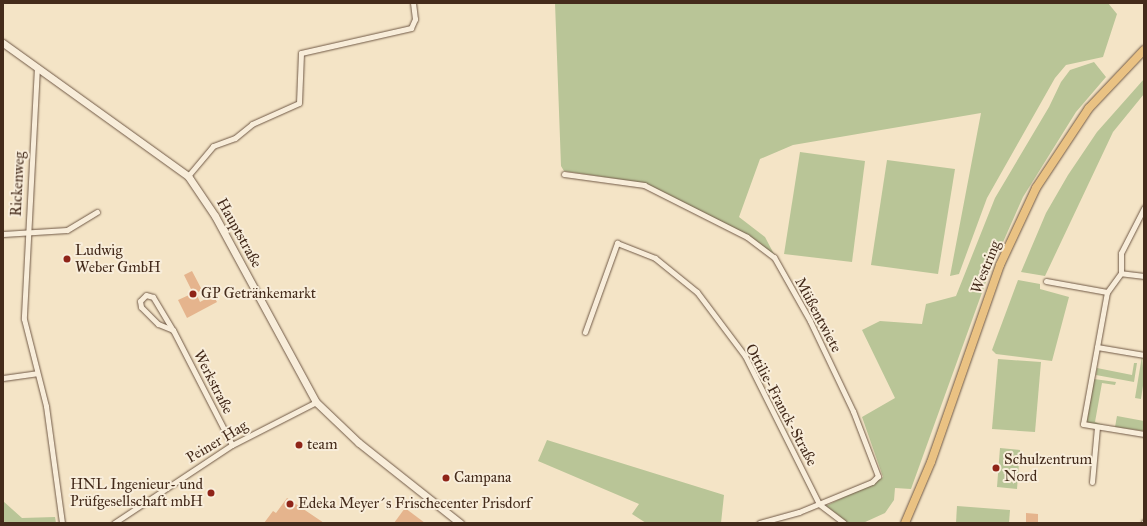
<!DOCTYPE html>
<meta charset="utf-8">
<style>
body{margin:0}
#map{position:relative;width:1147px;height:526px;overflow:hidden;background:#f4e4c6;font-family:"IM FELL Great Primer",serif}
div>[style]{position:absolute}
.green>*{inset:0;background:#b9c597}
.building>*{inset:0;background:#e5b48d}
.roads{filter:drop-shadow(0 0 1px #705946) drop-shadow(0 0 1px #705946)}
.minor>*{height:5px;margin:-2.5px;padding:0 2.5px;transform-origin:2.5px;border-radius:2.5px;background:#f8edda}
.secondary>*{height:7px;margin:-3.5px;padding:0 3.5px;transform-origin:3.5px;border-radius:3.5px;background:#f8edda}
.primary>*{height:8px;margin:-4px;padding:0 4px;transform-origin:4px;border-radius:4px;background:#eac283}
.dots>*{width:11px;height:11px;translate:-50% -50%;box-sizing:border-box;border:2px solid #f8edda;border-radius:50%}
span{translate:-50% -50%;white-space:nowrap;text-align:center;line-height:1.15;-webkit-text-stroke:4px #f8edda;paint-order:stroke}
.street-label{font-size:15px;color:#442b1b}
.poi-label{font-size:15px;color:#442b1b}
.left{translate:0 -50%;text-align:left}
.right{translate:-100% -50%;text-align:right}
.frame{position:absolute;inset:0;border:4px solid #442b1b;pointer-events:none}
</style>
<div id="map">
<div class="green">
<div style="clip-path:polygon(555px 3px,1108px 3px,1117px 14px,1103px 57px,1066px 65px,1055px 78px,987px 198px,959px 274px,950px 276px,981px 113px,793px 145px,760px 159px,739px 217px,765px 237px,775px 256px,748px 236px,644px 183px,564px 171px,561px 166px)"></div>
<div style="clip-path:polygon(1094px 62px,1106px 77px,1076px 112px,1023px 197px,988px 276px,911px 489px,895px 488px,894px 500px,885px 513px,863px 523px,848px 523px,826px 506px,883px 477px,862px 417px,895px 398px,862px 330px,880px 321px,922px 324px,926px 304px,956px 296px,995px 198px,1049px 107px,1061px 82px,1070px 70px)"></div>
<div style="clip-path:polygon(1144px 79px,1144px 94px,1113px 132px,1045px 276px,1021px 272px,1046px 213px,1068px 175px,1097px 132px)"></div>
<div style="clip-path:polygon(800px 152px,865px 161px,852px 262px,784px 254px)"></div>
<div style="clip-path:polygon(887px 160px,955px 169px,938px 274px,871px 265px)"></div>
<div style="clip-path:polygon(1018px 280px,1040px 284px,1040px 289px,1069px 297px,1052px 361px,996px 354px,992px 350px)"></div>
<div style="clip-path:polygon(1142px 356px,1144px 379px,1141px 399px,1135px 398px)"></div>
<div style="clip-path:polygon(998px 359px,1041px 362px,1035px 432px,992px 429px)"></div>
<div style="clip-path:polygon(1134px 363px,1137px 363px,1134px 382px,1096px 375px,1097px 368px,1132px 375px)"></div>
<div style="clip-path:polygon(1094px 379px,1116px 382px,1115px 385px,1102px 383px,1095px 422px,1108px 427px,1088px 423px,1087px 420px)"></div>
<div style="clip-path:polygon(1117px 416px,1144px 421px,1144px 431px,1115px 427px)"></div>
<div style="clip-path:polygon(547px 440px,724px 495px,721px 523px,646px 523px,632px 514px,639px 504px,538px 461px)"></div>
<div style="clip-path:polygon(1000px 448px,1020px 450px,1017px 489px,997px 487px)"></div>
<div style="clip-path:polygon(3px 501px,22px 518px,55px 517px,56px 523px,3px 523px)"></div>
<div style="clip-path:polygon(957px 506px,1010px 510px,1009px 523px,956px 523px)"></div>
</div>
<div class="building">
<div style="clip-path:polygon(192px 271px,202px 290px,196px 293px,200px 302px,213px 295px,217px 302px,187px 318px,178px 300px,189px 295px,191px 289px,184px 275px)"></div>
<div style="clip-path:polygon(287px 498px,324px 523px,264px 523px,273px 511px,276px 513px)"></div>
<div style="clip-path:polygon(405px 508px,425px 523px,394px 523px)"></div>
<div style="clip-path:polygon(1026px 513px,1038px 514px,1038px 523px,1026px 523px)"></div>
</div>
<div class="roads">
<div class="minor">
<div style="left:37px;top:67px;width:252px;rotate:93deg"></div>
<div style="left:24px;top:319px;width:90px;rotate:75.8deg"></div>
<div style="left:46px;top:406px;width:118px;rotate:82.2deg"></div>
<div style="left:564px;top:174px;width:81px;rotate:7.8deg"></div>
<div style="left:644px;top:185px;width:115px;rotate:26.8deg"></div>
<div style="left:747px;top:237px;width:34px;rotate:37deg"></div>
<div style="left:774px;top:257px;width:73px;rotate:60.6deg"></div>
<div style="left:810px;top:321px;width:100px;rotate:64.5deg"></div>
<div style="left:853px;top:411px;width:70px;rotate:69deg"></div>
<div style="left:878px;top:476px;width:8px;rotate:135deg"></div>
<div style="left:872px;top:482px;width:79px;rotate:157.7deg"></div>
<div style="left:799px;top:512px;width:41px;rotate:164.6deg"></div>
<div style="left:188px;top:176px;width:39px;rotate:-50deg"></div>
<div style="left:213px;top:146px;width:23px;rotate:-20deg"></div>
<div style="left:235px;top:138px;width:22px;rotate:-39deg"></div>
<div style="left:252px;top:124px;width:51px;rotate:-24.1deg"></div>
<div style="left:299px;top:103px;width:50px;rotate:-87.7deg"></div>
<div style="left:301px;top:53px;width:113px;rotate:-12.8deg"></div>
<div style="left:411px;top:28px;width:10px;rotate:-66deg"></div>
<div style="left:415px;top:19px;width:16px;rotate:-97deg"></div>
<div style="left:3px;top:234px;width:64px;rotate:-3.6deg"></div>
<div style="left:67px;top:230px;width:35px;rotate:-31deg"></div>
<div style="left:1121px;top:273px;width:20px;rotate:-90deg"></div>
<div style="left:1121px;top:253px;width:51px;rotate:-62.9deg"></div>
<div style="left:1144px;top:276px;width:23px;rotate:-173deg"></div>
<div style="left:1121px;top:273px;width:24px;rotate:126deg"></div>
<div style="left:1107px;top:292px;width:134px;rotate:100.3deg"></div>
<div style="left:1083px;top:424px;width:62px;rotate:9.3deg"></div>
<div style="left:1046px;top:281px;width:62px;rotate:10.2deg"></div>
<div style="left:173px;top:330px;width:16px;rotate:-158deg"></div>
<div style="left:158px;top:324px;width:24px;rotate:-135deg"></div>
<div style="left:141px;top:307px;width:6px;rotate:-99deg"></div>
<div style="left:140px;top:301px;width:8px;rotate:-45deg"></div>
<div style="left:146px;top:295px;width:7px;rotate:16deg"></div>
<div style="left:153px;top:297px;width:39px;rotate:59deg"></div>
<div style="left:173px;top:330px;width:129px;rotate:62.8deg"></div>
<div style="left:585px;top:332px;width:95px;rotate:-70.2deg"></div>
<div style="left:617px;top:243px;width:41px;rotate:21.5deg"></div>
<div style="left:655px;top:258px;width:54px;rotate:39deg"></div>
<div style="left:697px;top:292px;width:80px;rotate:53.1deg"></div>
<div style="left:745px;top:356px;width:165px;rotate:63.4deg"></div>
<div style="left:819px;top:504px;width:31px;rotate:37deg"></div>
<div style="left:1097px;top:347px;width:48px;rotate:9.7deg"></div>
<div style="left:3px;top:378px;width:34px;rotate:-8deg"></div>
<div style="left:1092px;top:482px;width:55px;rotate:-84.8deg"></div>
<div style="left:114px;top:523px;width:141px;rotate:-33.5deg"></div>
<div style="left:232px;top:445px;width:94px;rotate:-27.1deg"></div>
<div style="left:1144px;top:523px;width:1px;rotate:-90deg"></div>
</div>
<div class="secondary">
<div style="left:3px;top:43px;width:228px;rotate:35.7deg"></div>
<div style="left:188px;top:176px;width:48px;rotate:56deg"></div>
<div style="left:215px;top:216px;width:212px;rotate:61.5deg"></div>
<div style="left:316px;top:402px;width:59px;rotate:43.6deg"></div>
<div style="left:359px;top:443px;width:129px;rotate:38.4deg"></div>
</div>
<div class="primary">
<div style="left:905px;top:523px;width:66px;rotate:-66.9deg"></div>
<div style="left:931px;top:462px;width:209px;rotate:-70.7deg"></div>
<div style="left:1000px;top:265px;width:85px;rotate:-64.9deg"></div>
<div style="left:1036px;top:188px;width:96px;rotate:-56.5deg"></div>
<div style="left:1089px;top:108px;width:80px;rotate:-46.5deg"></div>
</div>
</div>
<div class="dots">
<div style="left:67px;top:259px;background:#8f2418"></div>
<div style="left:193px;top:294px;background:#8f2418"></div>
<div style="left:299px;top:445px;background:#8f2418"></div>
<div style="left:996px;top:468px;background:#8f2418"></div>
<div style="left:446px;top:478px;background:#8f2418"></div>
<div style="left:211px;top:493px;background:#8f2418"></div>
<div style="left:290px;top:504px;background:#8f2418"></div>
</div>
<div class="street-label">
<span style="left:18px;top:184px;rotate:-87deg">Rickenweg</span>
<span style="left:239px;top:233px;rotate:61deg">Hauptstraße</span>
<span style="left:986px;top:267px;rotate:-68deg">Westring</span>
<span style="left:818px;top:315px;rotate:62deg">Müßentwiete</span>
<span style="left:213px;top:382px;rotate:63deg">Werkstraße</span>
<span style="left:781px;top:405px;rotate:62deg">Ottilie-Franck-Straße</span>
<span style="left:217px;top:442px;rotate:-31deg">Peiner Hag</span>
</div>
<div class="poi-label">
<span class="left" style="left:75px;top:259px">Ludwig<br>Weber GmbH</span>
<span class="left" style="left:201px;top:294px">GP Getränkemarkt</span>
<span class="left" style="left:307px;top:445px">team</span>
<span class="left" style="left:1004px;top:468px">Schulzentrum<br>Nord</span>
<span class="left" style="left:454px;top:478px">Campana</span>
<span class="right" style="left:203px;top:493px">HNL Ingenieur- und<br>Prüfgesellschaft mbH</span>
<span class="left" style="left:298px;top:504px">Edeka Meyer´s Frischecenter Prisdorf</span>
</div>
<div class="frame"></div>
</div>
